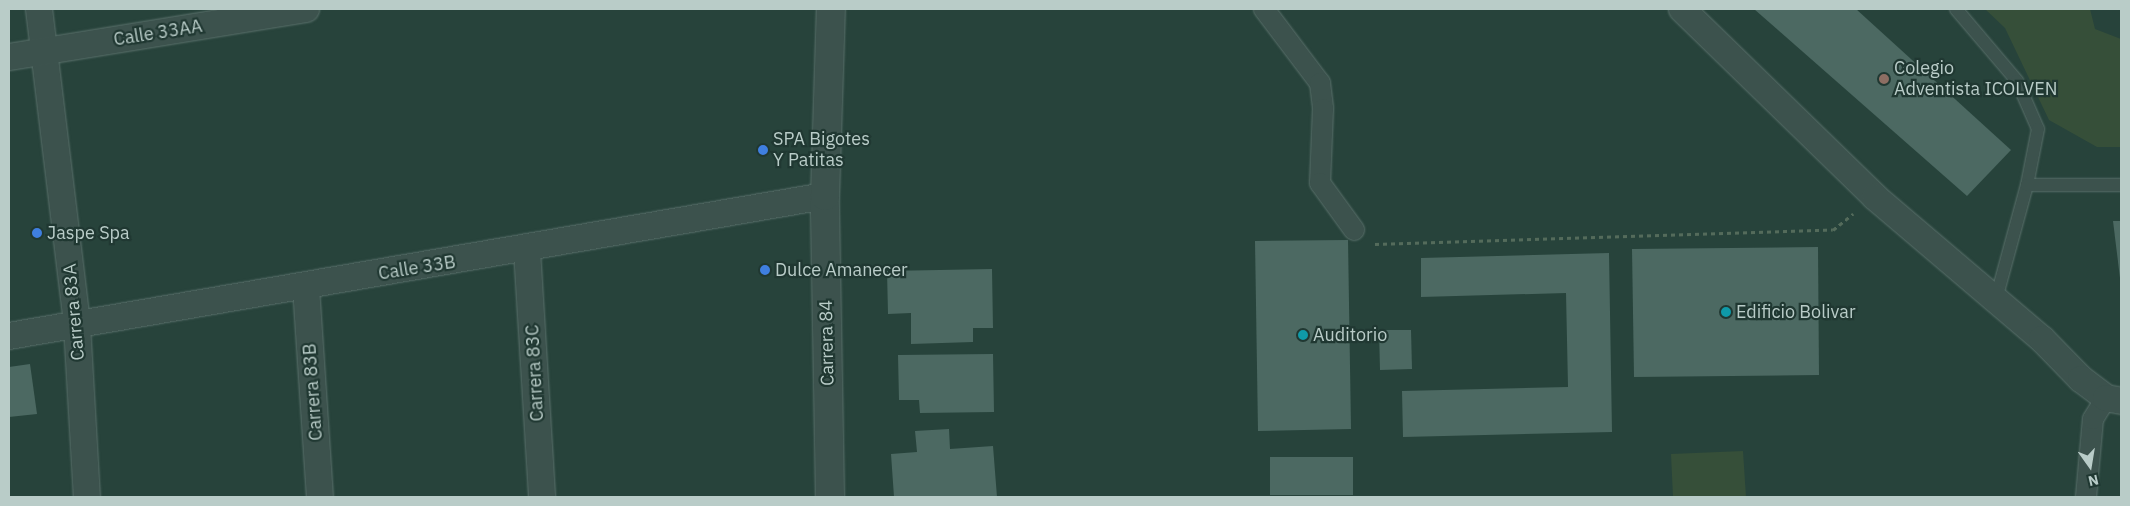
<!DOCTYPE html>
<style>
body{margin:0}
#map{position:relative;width:2130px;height:506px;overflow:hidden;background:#27433b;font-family:"IBM Plex Sans",sans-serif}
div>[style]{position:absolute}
.green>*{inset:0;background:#364f39}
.building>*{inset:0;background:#4c6962}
.path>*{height:3px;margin-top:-1.5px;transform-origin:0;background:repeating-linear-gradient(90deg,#546b5b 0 4px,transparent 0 8px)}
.roads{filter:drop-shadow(0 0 1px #5a706b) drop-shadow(0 0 1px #5a706b)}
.service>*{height:12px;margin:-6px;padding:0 6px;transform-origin:6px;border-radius:6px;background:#3c524d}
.pedestrian>*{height:20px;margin:-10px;padding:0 10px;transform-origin:10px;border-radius:10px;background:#3c524d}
.minor>*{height:26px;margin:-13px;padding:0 13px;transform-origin:13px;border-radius:13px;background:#3c524d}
.tertiary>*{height:28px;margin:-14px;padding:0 14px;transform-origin:14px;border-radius:14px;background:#3c524d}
.dots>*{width:14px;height:14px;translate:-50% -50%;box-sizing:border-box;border:2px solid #203832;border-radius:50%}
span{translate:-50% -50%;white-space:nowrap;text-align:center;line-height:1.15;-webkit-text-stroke:4.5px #203832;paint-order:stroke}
.street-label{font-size:18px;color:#b9ccc8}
.poi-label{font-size:18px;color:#b9ccc8}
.left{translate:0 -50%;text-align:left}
.frame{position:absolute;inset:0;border:10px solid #b9ccc8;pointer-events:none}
.north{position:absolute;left:2065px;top:441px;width:50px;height:50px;-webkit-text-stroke:4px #203832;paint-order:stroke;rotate:167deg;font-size:14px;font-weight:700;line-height:20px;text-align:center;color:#b9ccc8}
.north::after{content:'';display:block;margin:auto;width:18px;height:22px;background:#b9ccc8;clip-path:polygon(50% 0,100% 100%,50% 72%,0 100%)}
</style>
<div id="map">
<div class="green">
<div style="clip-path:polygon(1985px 9px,2090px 9px,2095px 29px,2121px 39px,2121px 147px,2097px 147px,2049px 120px,2005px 28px)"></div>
<div style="clip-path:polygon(1743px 451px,1746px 497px,1673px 497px,1671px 454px)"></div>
</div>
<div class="building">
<div style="clip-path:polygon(1754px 9px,1856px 9px,2011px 150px,1967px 196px)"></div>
<div style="clip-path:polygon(2113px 221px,2121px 221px,2121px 278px,2120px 278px)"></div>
<div style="clip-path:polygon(1348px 240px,1351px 429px,1258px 431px,1255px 241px)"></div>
<div style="clip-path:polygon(1818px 247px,1819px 375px,1634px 377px,1632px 249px)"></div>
<div style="clip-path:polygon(1609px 253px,1612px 432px,1403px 437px,1402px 391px,1568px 387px,1566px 293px,1421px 297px,1421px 258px)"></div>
<div style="clip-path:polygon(992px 269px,993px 328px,973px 328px,973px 342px,911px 344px,911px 313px,888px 314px,887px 271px)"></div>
<div style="clip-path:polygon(1379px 330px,1411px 330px,1412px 369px,1380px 370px)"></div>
<div style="clip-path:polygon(993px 354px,994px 412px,920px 413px,919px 400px,899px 400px,898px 355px)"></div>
<div style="clip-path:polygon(30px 364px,37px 414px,9px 417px,9px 367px)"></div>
<div style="clip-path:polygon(949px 429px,950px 449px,993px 446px,997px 497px,894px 497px,891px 454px,917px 452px,915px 431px)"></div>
<div style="clip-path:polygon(1270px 457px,1353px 457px,1353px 495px,1270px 495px)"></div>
</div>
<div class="path">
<div style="left:1375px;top:244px;width:458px;rotate:-1.8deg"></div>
<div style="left:1833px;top:230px;width:26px;rotate:-39deg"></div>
</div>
<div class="roads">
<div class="service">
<div style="left:1956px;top:9px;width:94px;rotate:49.7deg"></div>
<div style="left:2017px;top:81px;width:52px;rotate:66.4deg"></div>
<div style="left:2038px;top:129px;width:57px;rotate:101.1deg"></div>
<div style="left:1996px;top:299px;width:118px;rotate:-74.8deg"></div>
<div style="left:2027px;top:185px;width:94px"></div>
</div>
<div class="pedestrian">
<div style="left:1264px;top:9px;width:93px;rotate:52.9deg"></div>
<div style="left:1320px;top:83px;width:26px;rotate:83deg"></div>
<div style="left:1323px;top:109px;width:74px;rotate:92.3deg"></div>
<div style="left:1320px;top:183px;width:58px;rotate:54.1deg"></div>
<div style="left:2086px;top:497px;width:78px;rotate:-84.9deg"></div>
<div style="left:2093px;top:419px;width:25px;rotate:-58deg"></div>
</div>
<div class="minor">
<div style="left:39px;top:9px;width:318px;rotate:83.1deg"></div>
<div style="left:77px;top:325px;width:172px;rotate:86.7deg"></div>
<div style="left:1682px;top:9px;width:269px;rotate:44.2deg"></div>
<div style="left:1875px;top:197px;width:219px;rotate:40.4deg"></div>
<div style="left:2042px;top:339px;width:56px;rotate:45.7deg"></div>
<div style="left:2081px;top:379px;width:31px;rotate:37deg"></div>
<div style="left:2106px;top:398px;width:15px;rotate:11deg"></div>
<div style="left:9px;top:57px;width:301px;rotate:-9.2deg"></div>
<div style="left:527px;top:250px;width:247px;rotate:86.5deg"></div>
<div style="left:306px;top:287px;width:210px;rotate:86.2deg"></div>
<div style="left:9px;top:336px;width:828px;rotate:-9.74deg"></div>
</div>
<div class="tertiary">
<div style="left:830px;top:497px;width:301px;rotate:-91deg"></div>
<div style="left:825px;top:196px;width:187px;rotate:-88.2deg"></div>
</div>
</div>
<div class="dots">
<div style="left:1884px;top:79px;background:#8d6e63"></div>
<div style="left:763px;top:150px;background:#3f7fe0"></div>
<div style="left:37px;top:233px;background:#3f7fe0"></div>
<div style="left:765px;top:270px;background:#3f7fe0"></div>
<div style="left:1726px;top:312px;background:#0f9aa8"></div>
<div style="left:1303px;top:335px;background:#0f9aa8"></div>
</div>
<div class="street-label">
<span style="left:158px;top:33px;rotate:-9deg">Calle 33AA</span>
<span style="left:417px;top:268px;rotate:-9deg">Calle 33B</span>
<span style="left:74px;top:312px;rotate:-95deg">Carrera 83A</span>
<span style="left:827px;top:343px;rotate:-91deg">Carrera 84</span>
<span style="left:535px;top:373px;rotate:-93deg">Carrera 83C</span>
<span style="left:313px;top:392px;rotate:-94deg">Carrera 83B</span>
</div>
<div class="poi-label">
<span class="left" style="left:1894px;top:79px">Colegio<br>Adventista ICOLVEN</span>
<span class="left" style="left:773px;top:150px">SPA Bigotes<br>Y Patitas</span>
<span class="left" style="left:47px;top:233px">Jaspe Spa</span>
<span class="left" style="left:775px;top:270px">Dulce Amanecer</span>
<span class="left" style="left:1736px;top:312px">Edificio Bolivar</span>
<span class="left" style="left:1313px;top:335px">Auditorio</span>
</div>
<div class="frame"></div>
<div class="north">N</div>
</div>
